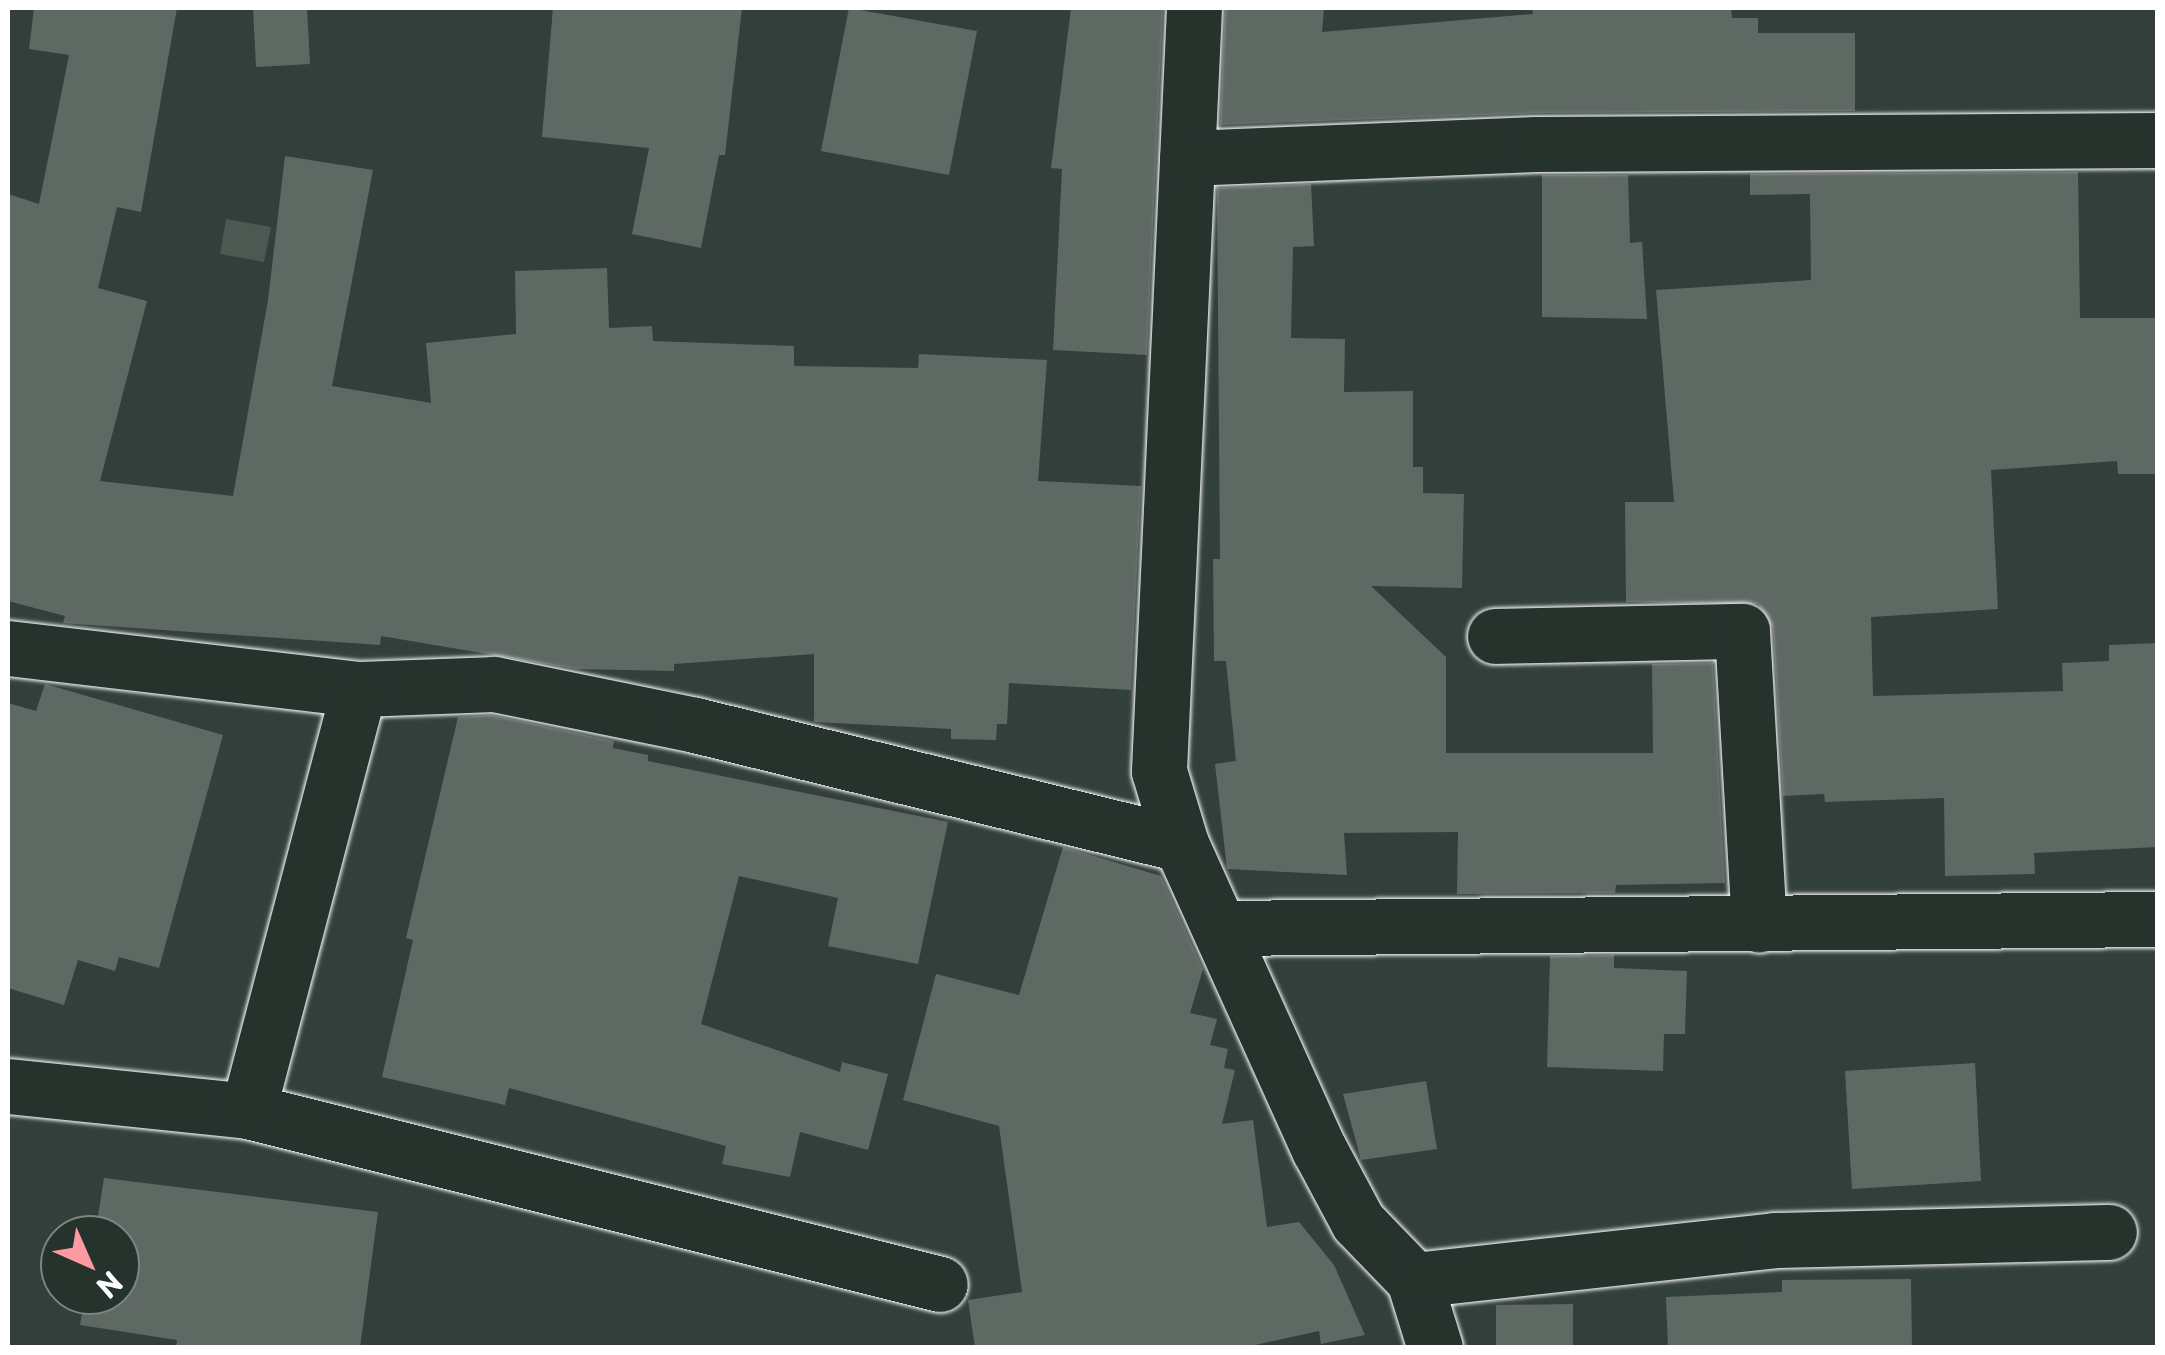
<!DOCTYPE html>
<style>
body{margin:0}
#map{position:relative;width:2165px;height:1355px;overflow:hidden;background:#333f3a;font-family:"Playpen Sans",sans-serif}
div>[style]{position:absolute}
.green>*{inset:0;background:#4d5853}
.building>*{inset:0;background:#5f6964}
.roads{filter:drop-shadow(0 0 2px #fff) drop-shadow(0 0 2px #fff)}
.minor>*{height:55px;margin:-27.5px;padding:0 27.5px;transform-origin:27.5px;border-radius:27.5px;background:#26332d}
span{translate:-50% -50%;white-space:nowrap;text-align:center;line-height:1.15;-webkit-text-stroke:8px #26332d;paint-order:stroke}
.frame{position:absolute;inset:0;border:10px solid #fff;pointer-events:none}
.north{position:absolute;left:40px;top:1215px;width:100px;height:100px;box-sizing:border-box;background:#26332d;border:2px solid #7d8581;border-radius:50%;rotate:135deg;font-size:28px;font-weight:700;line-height:40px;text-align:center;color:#fff}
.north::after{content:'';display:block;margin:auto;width:35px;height:45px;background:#ff9aa2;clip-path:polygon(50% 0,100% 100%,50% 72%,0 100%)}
</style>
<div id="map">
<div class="green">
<div style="clip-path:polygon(226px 219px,271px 227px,264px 262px,220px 254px)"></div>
</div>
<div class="building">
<div style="clip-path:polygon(34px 8px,177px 8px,141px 212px,117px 207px,98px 288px,147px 301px,100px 481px,233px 496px,268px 300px,285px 156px,373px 170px,332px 386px,431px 403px,426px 343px,516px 334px,515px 271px,607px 268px,609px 328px,652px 326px,653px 341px,794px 346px,794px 366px,918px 368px,919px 354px,1047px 360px,1038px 481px,1141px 486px,1131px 690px,1009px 683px,1007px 724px,997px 724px,996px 740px,951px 739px,951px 729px,814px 722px,814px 654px,674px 664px,674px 671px,576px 669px,381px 636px,380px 645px,63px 623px,65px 616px,8px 601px,8px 194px,39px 204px,69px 55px,29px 49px)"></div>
<div style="clip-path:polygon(253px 8px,307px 8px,310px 64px,256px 67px)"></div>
<div style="clip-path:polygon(553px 8px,742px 8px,725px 155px,719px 155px,701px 248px,632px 234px,649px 148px,542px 137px)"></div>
<div style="clip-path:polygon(849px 8px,977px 31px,949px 175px,821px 151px)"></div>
<div style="clip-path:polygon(1071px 8px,1163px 8px,1147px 355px,1053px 350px,1062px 169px,1051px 168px)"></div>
<div style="clip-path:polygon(1225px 8px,1324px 8px,1322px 32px,1533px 14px,1532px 8px,1731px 8px,1732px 18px,1758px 18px,1758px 33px,1855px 33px,1855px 111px,1536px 113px,1220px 125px)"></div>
<div style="clip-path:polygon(2078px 172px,2080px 318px,2158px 318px,2158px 474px,2118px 474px,2117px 461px,1991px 470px,1998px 609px,1871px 617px,1873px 696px,2063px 691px,2062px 663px,2109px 661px,2109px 645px,2158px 643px,2158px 847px,2034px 853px,2035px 874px,1945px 876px,1944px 798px,1825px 802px,1824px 794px,1783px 796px,1773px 629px,1758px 604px,1626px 602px,1625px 502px,1674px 502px,1656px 290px,1811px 280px,1810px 194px,1750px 195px,1750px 174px)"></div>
<div style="clip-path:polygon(1542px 175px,1628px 175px,1630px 243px,1642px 242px,1647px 319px,1542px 317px)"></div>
<div style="clip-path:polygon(1311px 184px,1314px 246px,1293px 247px,1291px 338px,1345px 339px,1344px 392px,1413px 391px,1413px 467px,1423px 467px,1423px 493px,1464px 494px,1462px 588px,1371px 586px,1446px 657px,1446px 753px,1653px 753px,1652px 664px,1713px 663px,1725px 883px,1616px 885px,1615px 893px,1457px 894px,1458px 832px,1344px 833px,1347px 875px,1227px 869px,1215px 764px,1236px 761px,1226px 661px,1214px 661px,1213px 559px,1220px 559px,1217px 188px)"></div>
<div style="clip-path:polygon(45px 684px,223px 735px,159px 968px,119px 957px,115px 971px,78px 960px,64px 1005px,8px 988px,8px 703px,36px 711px)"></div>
<div style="clip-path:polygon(491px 715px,614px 741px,613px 748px,648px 755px,648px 761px,948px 822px,918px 964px,828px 946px,838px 898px,739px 876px,701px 1024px,840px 1072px,842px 1062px,888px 1074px,868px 1150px,800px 1132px,790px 1177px,722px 1164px,726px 1146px,509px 1088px,505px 1105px,382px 1077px,413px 940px,406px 938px,458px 717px)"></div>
<div style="clip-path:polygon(1063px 847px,1161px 876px,1203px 969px,1190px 1013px,1217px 1019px,1210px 1045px,1228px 1049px,1224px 1068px,1235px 1070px,1222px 1124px,1253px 1120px,1267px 1227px,1299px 1222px,1334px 1265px,1365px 1335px,1321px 1344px,1319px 1331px,1241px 1348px,975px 1348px,968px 1300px,1022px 1292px,999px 1126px,903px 1100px,936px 974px,1019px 995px)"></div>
<div style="clip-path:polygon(1614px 955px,1614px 968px,1687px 971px,1685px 1034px,1664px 1034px,1663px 1071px,1547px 1067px,1550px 956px)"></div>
<div style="clip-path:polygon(1975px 1063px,1981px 1181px,1852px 1189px,1845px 1071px)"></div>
<div style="clip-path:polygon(1426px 1081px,1437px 1149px,1361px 1160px,1343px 1094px)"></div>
<div style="clip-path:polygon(104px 1178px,378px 1212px,360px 1348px,176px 1348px,177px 1340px,80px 1325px,85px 1295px,120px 1295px,120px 1235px,95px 1235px)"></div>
<div style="clip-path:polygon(1911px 1279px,1912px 1348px,1668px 1348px,1666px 1297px,1782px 1292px,1782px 1280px)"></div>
<div style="clip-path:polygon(1573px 1304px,1573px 1348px,1496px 1348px,1496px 1305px)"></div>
</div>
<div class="roads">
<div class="minor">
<div style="left:1194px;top:8px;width:764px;rotate:92.63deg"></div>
<div style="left:1159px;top:771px;width:76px;rotate:73.2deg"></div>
<div style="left:1181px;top:844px;width:335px;rotate:65.7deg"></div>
<div style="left:1319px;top:1149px;width:83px;rotate:61.9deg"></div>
<div style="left:1358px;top:1222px;width:81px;rotate:46deg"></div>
<div style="left:1414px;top:1280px;width:71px;rotate:72.8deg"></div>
<div style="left:1187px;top:158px;width:349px;rotate:-2.3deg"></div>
<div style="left:1536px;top:144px;width:622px;rotate:-0.37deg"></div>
<div style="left:1495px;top:636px;width:247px;rotate:-1.2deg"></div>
<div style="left:1742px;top:631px;width:294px;rotate:86.7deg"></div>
<div style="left:8px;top:648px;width:353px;rotate:6.7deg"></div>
<div style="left:359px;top:689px;width:135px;rotate:-2.1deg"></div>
<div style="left:494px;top:684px;width:205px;rotate:11.5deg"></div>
<div style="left:695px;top:725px;width:500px;rotate:13.76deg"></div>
<div style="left:1220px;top:928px;width:938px;rotate:-0.55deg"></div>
<div style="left:8px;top:1086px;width:241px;rotate:5.9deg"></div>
<div style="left:248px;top:1111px;width:713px;rotate:14.04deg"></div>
<div style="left:248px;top:1111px;width:436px;rotate:-75.3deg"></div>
<div style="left:1414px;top:1280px;width:363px;rotate:-6.3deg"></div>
<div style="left:1775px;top:1240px;width:334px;rotate:-1.4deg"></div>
</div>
</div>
<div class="frame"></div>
<div class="north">N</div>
</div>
